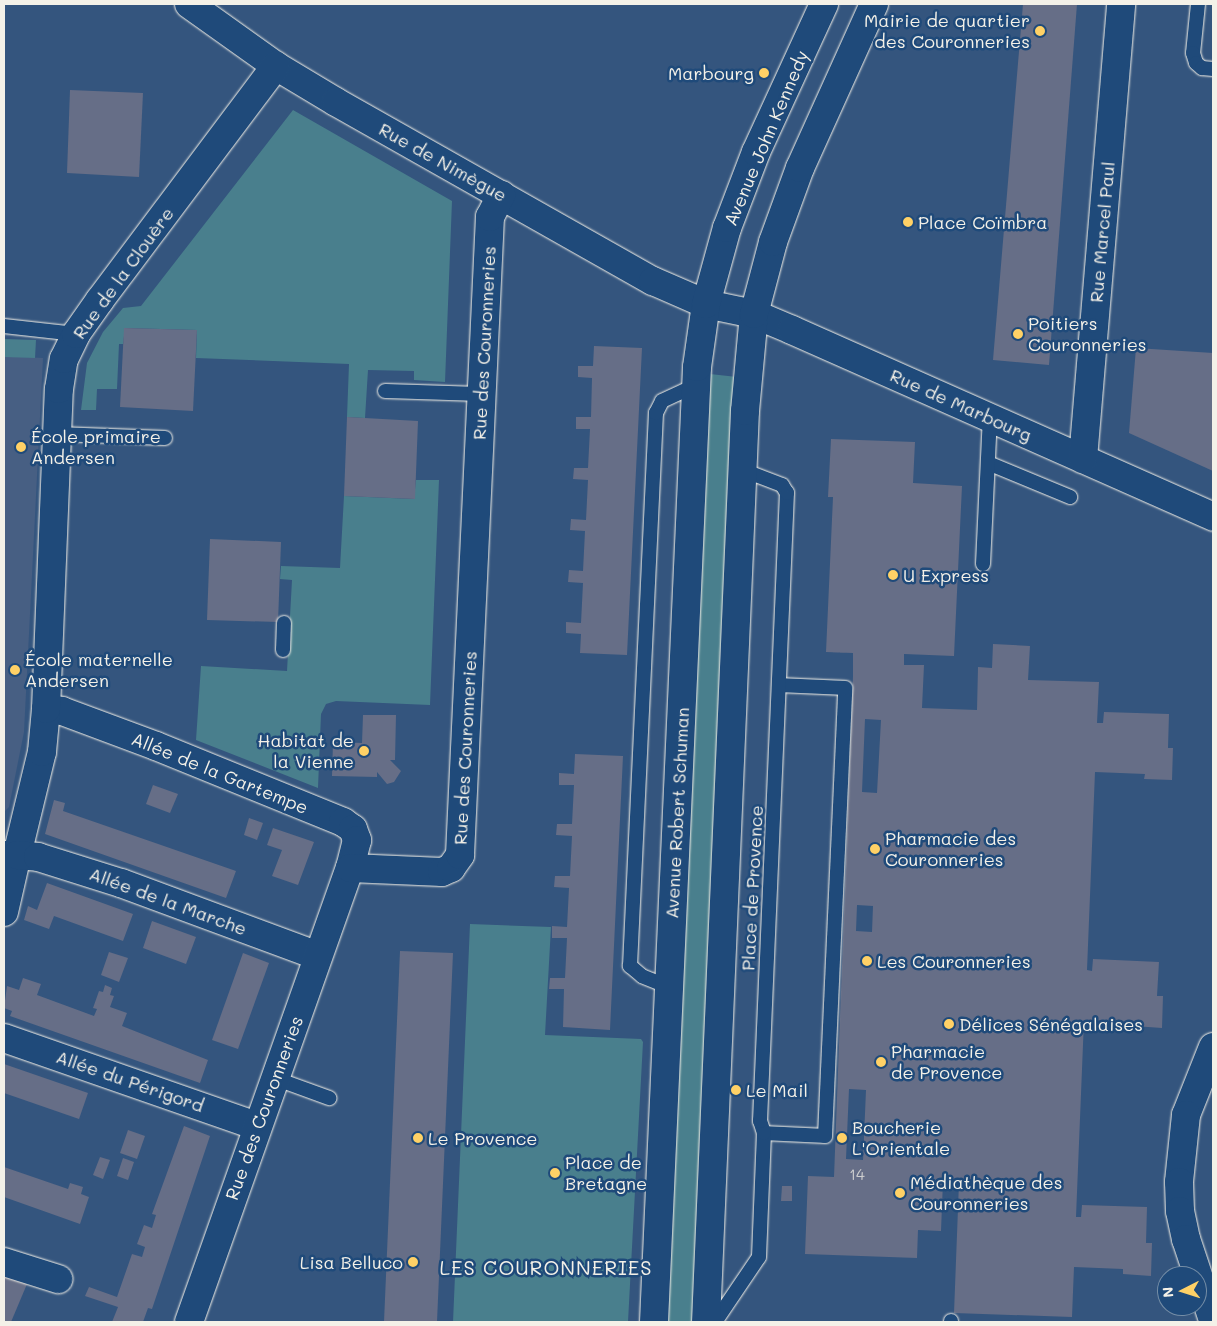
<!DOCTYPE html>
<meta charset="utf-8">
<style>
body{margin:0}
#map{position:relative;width:1217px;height:1326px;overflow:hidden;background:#34557e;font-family:Mali,sans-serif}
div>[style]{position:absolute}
.built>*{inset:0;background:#475f83}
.green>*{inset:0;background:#497f8d}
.building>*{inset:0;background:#666e87}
.roads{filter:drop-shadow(0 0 1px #f4f1e8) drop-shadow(0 0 1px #f4f1e8)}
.lane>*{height:14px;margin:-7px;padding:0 7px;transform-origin:7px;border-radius:7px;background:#1f4a7a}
.street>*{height:28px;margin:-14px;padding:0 14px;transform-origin:14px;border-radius:14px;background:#1f4a7a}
.secondary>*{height:28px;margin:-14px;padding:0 14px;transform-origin:14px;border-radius:14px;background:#1f4a7a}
.dots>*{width:14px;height:14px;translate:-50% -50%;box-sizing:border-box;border:2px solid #1f4a7a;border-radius:50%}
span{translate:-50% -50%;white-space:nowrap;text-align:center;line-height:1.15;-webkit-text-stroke:5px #1f4a7a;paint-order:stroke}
.number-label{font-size:15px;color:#d0d0d0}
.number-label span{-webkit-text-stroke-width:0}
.poi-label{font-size:18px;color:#f4f1e8}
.right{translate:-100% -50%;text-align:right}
.left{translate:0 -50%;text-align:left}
.street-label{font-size:18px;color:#f4f1e8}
.quarter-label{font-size:20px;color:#f4f1e8;letter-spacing:1px}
.frame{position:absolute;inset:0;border:5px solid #f4f1e8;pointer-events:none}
.north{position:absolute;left:1157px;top:1266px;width:50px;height:50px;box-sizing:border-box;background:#1f4a7a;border:1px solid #748da6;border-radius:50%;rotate:265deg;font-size:14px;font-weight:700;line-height:20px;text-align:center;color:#f4f1e8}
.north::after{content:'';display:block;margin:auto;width:18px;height:22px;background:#ffd166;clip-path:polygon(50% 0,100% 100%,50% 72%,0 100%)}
</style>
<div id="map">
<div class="built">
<div style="clip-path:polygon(4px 356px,43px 358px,24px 732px,9px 807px,4px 812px)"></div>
</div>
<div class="green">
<div style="clip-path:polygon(293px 110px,452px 201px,445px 382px,414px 380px,414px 371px,368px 370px,365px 418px,347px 417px,349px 364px,196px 358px,197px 330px,125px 328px,123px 344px,119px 344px,117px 389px,97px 389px,96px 410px,81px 410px,87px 363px,103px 332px,123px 308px,141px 306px)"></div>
<div style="clip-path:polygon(4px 339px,36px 340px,35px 358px,4px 357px)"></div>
<div style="clip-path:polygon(710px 374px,737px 377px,695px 1322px,668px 1322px)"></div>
<div style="clip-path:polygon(416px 480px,439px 480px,430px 705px,336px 701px,326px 704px,321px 714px,318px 788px,196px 740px,201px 666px,287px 671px,292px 580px,280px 579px,281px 566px,340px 568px,344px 496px,414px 499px)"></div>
<div style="clip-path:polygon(470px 924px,551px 927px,545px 1035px,641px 1039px,643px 1042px,628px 1322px,453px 1322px)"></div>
</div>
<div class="building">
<div style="clip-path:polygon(1023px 4px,1077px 4px,1049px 365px,993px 360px)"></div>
<div style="clip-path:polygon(70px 90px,143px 93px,139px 177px,67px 173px)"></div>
<div style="clip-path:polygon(124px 328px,197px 330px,193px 411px,120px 407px)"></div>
<div style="clip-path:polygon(594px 346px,642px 348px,627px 655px,580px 653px,581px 634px,566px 633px,566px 622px,581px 623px,583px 583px,568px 582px,569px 570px,583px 571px,585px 531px,570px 530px,571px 519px,586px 520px,588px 480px,573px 479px,574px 468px,588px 468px,590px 429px,576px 429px,576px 417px,591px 417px,592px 378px,578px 377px,578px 366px,593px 366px)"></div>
<div style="clip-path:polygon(1136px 348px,1213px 353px,1213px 471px,1129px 433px)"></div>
<div style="clip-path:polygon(347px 417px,418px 421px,415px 499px,344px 496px)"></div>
<div style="clip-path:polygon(evenodd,831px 439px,915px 442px,913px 483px,962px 486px,954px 656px,904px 654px,904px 665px,924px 665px,922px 708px,977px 710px,978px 667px,992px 668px,993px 644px,1030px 646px,1028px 680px,1099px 682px,1097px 723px,1103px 723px,1104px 712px,1169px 714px,1168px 748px,1173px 748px,1172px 780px,1144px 779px,1145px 774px,1095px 772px,1087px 970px,1092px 971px,1093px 959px,1159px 962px,1157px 996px,1163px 996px,1162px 1028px,1134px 1026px,1134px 1022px,1084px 1020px,1076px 1217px,1081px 1217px,1082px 1205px,1147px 1207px,1146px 1243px,1152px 1243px,1151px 1276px,1123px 1274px,1123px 1269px,1074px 1267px,1072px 1317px,954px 1313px,959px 1182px,943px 1181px,941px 1231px,918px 1230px,917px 1258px,805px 1254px,808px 1176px,834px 1177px,853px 676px,853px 653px,826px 652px,833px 497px,828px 497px,831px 439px,865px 719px,881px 720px,877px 793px,862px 792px,865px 719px,831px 439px,857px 905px,873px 906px,872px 932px,856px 931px,857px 905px,831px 439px,849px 1089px,866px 1090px,863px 1160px,846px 1159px,849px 1089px)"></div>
<div style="clip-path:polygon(210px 539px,281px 542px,278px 622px,207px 620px)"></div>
<div style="clip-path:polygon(363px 715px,396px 715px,395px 760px,390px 760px,401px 771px,394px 782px,387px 784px,377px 772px,377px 777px,332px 776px,333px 742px,362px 743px)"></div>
<div style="clip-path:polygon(575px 754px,623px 756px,610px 1030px,563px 1027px,564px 989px,549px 989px,550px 978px,565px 978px,567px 938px,552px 938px,552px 926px,567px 927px,569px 888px,554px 887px,555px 876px,570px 876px,572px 836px,556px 835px,557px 824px,572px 824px,574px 785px,559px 785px,559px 773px,574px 774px)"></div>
<div style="clip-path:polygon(153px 785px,178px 794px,170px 813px,146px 804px)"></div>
<div style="clip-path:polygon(54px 800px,65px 803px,63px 811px,236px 871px,226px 898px,45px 834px)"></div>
<div style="clip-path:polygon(249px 818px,263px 823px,257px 840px,244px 835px)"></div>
<div style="clip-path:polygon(273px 828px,314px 842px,298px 885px,272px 876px,282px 850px,267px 845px)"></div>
<div style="clip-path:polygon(47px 883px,133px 914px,123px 941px,54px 916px,49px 929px,24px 920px,28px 906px,37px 910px)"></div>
<div style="clip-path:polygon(152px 921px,196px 937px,186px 964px,143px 948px)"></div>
<div style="clip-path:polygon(400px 951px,453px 953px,437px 1322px,384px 1322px)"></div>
<div style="clip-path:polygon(109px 952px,128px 958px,119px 982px,101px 975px)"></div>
<div style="clip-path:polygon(243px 953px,269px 963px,238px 1049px,212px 1040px)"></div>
<div style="clip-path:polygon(23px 978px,41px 984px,37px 995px,94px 1016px,97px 1009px,93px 1008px,99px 991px,103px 992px,105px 985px,112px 988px,110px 995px,114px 996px,110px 1007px,127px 1013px,122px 1026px,208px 1060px,200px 1083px,10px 1016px,12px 1011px,4px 1008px,7px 986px,19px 990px)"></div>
<div style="clip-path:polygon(4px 1064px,88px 1093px,79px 1119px,4px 1093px)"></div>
<div style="clip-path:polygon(184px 1126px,210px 1136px,152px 1309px,148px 1308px,143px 1322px,112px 1322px,118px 1307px,85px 1296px,89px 1287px,117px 1297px,132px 1254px,142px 1257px,145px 1247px,137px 1244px,144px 1225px,152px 1228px,156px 1215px,152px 1214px)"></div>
<div style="clip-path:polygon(128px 1130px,145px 1136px,137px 1159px,120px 1153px)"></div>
<div style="clip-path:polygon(100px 1157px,110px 1160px,103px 1179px,93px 1175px)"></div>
<div style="clip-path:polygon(123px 1158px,134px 1162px,128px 1180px,117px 1176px)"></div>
<div style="clip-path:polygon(4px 1167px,68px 1189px,70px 1183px,83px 1187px,81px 1194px,89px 1197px,80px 1224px,4px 1197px)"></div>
<div style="clip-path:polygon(782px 1186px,792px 1186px,792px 1201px,781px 1201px)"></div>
<div style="clip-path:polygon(5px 1275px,27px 1284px,11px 1322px,4px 1322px)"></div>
</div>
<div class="roads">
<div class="lane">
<div style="left:1198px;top:4px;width:49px;rotate:95.8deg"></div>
<div style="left:1193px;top:53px;width:10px;rotate:73deg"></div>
<div style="left:1196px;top:63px;width:8px;rotate:40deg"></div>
<div style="left:1202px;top:68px;width:11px;rotate:5deg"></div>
<div style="left:4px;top:326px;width:72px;rotate:6.3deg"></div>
<div style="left:385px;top:391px;width:96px;rotate:1.8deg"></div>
<div style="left:57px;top:434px;width:108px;rotate:2.1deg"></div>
<div style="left:988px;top:463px;width:89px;rotate:22.5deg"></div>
<div style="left:983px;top:564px;width:146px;rotate:-87.3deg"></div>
<div style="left:283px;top:650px;width:27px;rotate:-88deg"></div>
<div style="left:669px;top:987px;width:29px;rotate:-158deg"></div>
<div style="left:642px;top:976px;width:16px;rotate:-140deg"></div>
<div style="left:630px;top:966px;width:554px;rotate:-87.31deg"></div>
<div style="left:656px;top:413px;width:13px;rotate:-63deg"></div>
<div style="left:662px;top:401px;width:38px;rotate:-25deg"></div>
<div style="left:274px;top:1078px;width:59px;rotate:20deg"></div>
<div style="left:764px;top:1133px;width:61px;rotate:2.8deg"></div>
<div style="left:825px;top:1136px;width:448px;rotate:-87.4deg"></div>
<div style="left:845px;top:688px;width:66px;rotate:-177.4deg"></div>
<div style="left:715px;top:1322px;width:78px;rotate:-55.9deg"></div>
<div style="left:759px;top:1257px;width:124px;rotate:-87.7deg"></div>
<div style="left:764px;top:1133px;width:13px;rotate:-108deg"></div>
<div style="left:760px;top:1121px;width:629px;rotate:-87.54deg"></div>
<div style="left:787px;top:493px;width:9px;rotate:-122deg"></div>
<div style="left:782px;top:485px;width:42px;rotate:-159deg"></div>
<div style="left:951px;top:1322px;width:1px;rotate:-90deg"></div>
</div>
<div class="street">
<div style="left:189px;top:4px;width:107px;rotate:35.5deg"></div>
<div style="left:276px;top:66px;width:70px;rotate:31deg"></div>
<div style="left:336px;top:102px;width:364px;rotate:29.5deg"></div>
<div style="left:653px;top:281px;width:58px;rotate:23.5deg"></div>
<div style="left:706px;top:304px;width:49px;rotate:11.8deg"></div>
<div style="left:754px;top:314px;width:41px;rotate:22.8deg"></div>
<div style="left:792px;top:330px;width:461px;rotate:23.9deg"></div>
<div style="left:1083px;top:459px;width:457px;rotate:-85.2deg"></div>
<div style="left:46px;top:709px;width:16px;rotate:7deg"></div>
<div style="left:62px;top:711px;width:100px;rotate:20.4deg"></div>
<div style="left:156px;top:746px;width:202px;rotate:22.1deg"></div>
<div style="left:343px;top:822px;width:12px;rotate:35deg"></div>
<div style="left:353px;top:829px;width:12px;rotate:70deg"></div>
<div style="left:357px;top:840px;width:29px;rotate:104deg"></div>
<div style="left:4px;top:855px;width:13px"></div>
<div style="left:17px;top:855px;width:106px;rotate:-76.4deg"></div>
<div style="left:42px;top:752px;width:43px;rotate:-84.7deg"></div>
<div style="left:46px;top:709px;width:320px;rotate:-87.7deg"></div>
<div style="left:59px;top:389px;width:30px;rotate:-81deg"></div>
<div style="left:64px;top:359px;width:28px;rotate:-64deg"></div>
<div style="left:76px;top:334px;width:42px;rotate:-54.8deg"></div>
<div style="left:100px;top:300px;width:293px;rotate:-53.1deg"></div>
<div style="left:4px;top:912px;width:58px;rotate:-77.2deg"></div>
<div style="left:17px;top:855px;width:21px;rotate:5deg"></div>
<div style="left:38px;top:857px;width:87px;rotate:17.4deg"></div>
<div style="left:121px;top:883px;width:210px;rotate:20.3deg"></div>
<div style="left:4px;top:1038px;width:268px;rotate:19.2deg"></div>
<div style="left:1213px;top:1047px;width:73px;rotate:111.7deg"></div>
<div style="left:1186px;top:1115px;width:67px;rotate:96deg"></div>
<div style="left:1179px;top:1182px;width:29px;rotate:88deg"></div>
<div style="left:1180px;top:1211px;width:29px;rotate:78deg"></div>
<div style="left:1186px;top:1239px;width:85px;rotate:71.6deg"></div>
<div style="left:4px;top:1262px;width:57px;rotate:17.5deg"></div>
<div style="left:189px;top:1322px;width:482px;rotate:-70.5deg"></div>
<div style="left:350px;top:868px;width:92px;rotate:2.5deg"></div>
<div style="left:442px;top:872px;width:10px;rotate:-24deg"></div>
<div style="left:451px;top:868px;width:16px;rotate:-55deg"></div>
<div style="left:460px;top:855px;width:639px;rotate:-87.31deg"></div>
<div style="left:490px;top:217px;width:25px;rotate:-63deg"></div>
</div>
<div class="secondary">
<div style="left:654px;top:1322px;width:956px;rotate:-87.42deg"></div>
<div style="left:697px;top:367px;width:64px;rotate:-81.9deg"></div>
<div style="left:706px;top:304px;width:79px;rotate:-74.6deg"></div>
<div style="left:727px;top:228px;width:81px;rotate:-69.1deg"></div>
<div style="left:756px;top:152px;width:163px;rotate:-65.3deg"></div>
<div style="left:706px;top:1322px;width:912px;rotate:-87.55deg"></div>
<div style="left:745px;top:411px;width:97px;rotate:-84.7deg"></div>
<div style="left:754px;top:314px;width:74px;rotate:-75.2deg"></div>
<div style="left:773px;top:242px;width:79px;rotate:-70deg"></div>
<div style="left:800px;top:168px;width:180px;rotate:-65.7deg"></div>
</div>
</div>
<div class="dots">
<div style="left:1040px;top:31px;background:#ffd166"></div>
<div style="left:764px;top:73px;background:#ffd166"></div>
<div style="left:908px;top:222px;background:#ffd166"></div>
<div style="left:1018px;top:334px;background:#ffd166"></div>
<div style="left:21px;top:447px;background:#ffd166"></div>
<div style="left:893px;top:575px;background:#ffd166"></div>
<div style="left:15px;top:670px;background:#ffd166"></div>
<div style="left:364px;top:751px;background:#ffd166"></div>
<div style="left:875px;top:849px;background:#ffd166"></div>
<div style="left:867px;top:961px;background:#ffd166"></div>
<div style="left:949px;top:1024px;background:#ffd166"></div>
<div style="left:881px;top:1062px;background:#ffd166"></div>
<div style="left:736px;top:1090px;background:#ffd166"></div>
<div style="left:418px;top:1138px;background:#ffd166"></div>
<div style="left:842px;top:1138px;background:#ffd166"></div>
<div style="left:555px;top:1173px;background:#ffd166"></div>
<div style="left:900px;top:1193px;background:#ffd166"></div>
<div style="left:413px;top:1262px;background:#ffd166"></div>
</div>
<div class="number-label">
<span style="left:857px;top:1175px">14</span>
</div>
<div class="poi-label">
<span class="right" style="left:1030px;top:31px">Mairie de quartier<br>des Couronneries</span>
<span class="right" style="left:754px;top:73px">Marbourg</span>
<span class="left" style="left:918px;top:222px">Place Coïmbra</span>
<span class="left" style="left:1028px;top:334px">Poitiers<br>Couronneries</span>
<span class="left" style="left:31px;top:447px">École primaire<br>Andersen</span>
<span class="left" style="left:903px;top:575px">U Express</span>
<span class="left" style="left:25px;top:670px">École maternelle<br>Andersen</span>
<span class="right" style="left:354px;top:751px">Habitat de<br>la Vienne</span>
<span class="left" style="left:885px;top:849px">Pharmacie des<br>Couronneries</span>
<span class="left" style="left:877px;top:961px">Les Couronneries</span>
<span class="left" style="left:959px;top:1024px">Délices Sénégalaises</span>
<span class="left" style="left:891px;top:1062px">Pharmacie<br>de Provence</span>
<span class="left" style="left:746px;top:1090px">Le Mail</span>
<span class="left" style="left:852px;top:1138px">Boucherie<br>L'Orientale</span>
<span class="left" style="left:428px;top:1138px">Le Provence</span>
<span class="left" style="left:565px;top:1173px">Place de<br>Bretagne</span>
<span class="left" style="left:910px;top:1193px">Médiathèque des<br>Couronneries</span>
<span class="right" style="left:403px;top:1262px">Lisa Belluco</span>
</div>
<div class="street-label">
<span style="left:766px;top:138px;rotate:-67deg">Avenue John Kennedy</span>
<span style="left:443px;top:162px;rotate:29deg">Rue de Nimègue</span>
<span style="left:1102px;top:232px;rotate:-85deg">Rue Marcel Paul</span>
<span style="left:123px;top:273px;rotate:-54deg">Rue de la Clouère</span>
<span style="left:484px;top:343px;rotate:-87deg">Rue des Couronneries</span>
<span style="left:961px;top:405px;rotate:24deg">Rue de Marbourg</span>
<span style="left:465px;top:748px;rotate:-87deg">Rue des Couronneries</span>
<span style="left:220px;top:773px;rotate:22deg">Allée de la Gartempe</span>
<span style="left:677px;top:813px;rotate:-87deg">Avenue Robert Schuman</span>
<span style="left:752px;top:888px;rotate:-87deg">Place de Provence</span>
<span style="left:168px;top:901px;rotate:20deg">Allée de la Marche</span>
<span style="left:130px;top:1081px;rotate:19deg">Allée du Périgord</span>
<span style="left:264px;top:1108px;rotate:-70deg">Rue des Couronneries</span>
</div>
<div class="quarter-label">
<span style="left:546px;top:1267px">LES COURONNERIES</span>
</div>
<div class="frame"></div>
<div class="north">N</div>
</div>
